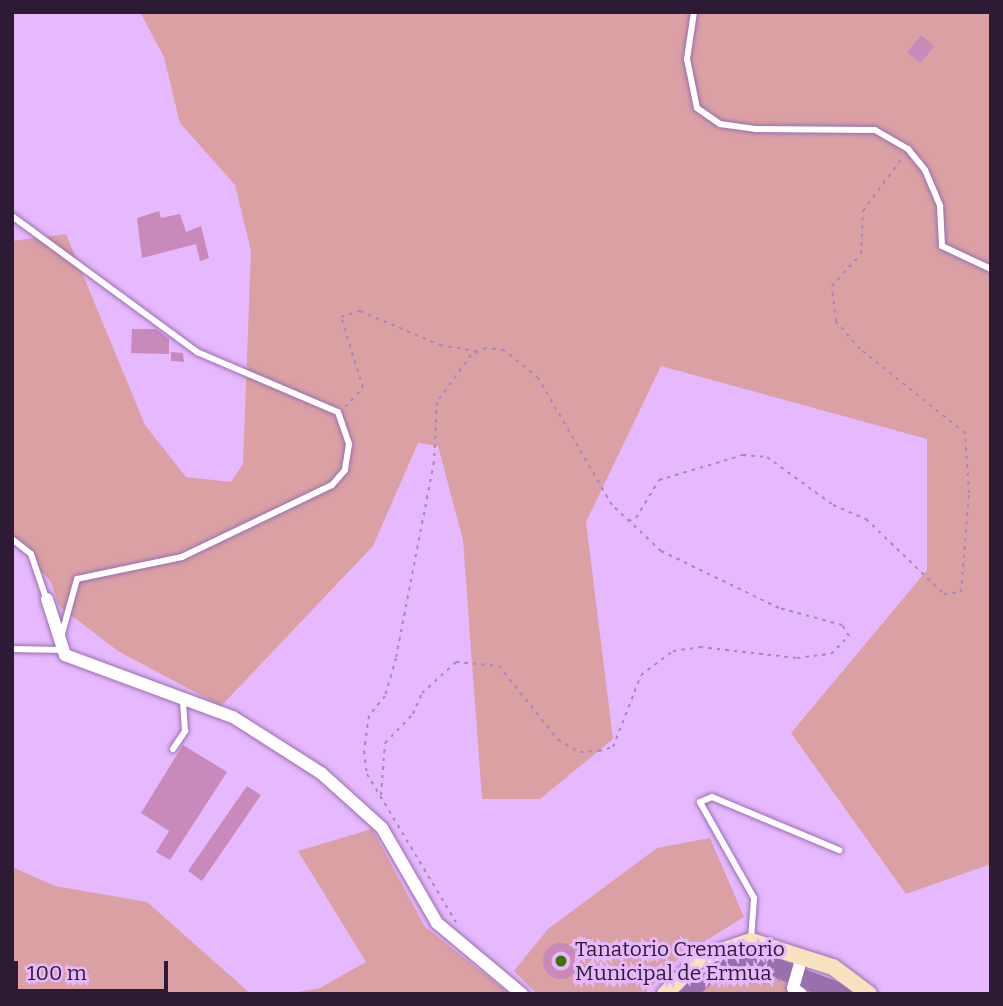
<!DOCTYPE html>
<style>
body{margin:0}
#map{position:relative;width:1003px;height:1006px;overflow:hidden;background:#e6b8fe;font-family:Bitter,serif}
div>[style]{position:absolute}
.green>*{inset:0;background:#daa0a4}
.river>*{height:19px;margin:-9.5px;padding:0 9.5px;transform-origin:9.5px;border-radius:9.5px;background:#9871ac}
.building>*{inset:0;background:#c78abb}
.round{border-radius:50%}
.path>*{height:2px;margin-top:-1px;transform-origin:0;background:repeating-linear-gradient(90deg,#aa85bd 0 3.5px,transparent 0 8.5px)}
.roads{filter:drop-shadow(0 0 2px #9a6eaf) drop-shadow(0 0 2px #9a6eaf)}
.service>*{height:6px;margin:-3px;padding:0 3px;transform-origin:3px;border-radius:3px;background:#fff}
.minor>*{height:12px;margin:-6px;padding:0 6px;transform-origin:6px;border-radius:6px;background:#fff}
.secondary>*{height:16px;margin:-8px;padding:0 8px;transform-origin:8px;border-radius:8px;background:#f7e1be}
.dots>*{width:19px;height:19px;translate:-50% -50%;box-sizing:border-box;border:4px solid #e6b8fe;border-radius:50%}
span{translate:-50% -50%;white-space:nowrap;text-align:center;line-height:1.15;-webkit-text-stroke:6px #e6b8fe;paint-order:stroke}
.poi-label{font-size:21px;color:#2d1b35}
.left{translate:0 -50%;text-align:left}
.frame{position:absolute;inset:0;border:14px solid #2d1b35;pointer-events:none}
.scale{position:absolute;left:14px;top:961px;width:154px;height:32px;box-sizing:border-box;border:4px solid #2d1b35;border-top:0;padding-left:9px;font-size:21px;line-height:24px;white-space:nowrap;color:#2d1b35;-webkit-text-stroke:5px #e6b8fe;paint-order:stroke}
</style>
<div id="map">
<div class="green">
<div style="clip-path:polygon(140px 12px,991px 12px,991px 864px,906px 894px,791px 733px,927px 570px,927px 439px,661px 366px,586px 522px,613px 739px,540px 799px,482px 799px,463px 540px,438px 446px,418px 443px,373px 546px,221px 706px,118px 651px,59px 606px,51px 582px,12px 538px,12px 241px,66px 234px,145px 425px,186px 477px,231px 482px,243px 464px,251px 251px,235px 185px,180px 123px,164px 57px)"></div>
<div style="clip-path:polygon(372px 829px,425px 927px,510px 994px,286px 994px,320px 988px,366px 962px,298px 851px)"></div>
<div style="clip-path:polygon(710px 838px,744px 917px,681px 956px,644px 994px,537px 994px,514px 971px,548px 929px,657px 848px)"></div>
<div style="clip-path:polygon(12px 867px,55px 886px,147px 902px,251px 994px,12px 994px)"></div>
<div style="clip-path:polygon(754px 948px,858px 994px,679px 994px,709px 959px)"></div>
</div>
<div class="river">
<div style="left:686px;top:994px;width:41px;rotate:-45deg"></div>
<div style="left:715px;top:965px;width:21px;rotate:-14deg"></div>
<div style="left:735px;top:960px;width:24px;rotate:2deg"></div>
<div style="left:759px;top:961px;width:91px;rotate:21.2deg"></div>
</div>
<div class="building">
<div style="clip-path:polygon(921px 35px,934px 46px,921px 63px,907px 53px)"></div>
<div style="clip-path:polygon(159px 211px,161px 218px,180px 214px,186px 232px,201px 226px,209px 258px,200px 261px,196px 244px,142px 258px,137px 218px)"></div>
<div style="clip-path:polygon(132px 329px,156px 329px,169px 339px,169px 354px,131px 353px)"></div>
<div style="clip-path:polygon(171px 352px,183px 353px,184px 362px,171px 361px)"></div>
<div style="clip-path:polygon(183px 745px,227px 772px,170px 860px,156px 852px,169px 831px,141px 813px)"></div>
<div style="clip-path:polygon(247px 786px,261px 795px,202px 881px,188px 871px)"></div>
<div class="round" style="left:543px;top:943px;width:36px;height:36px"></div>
</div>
<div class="path">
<div style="left:345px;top:407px;width:26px;rotate:-47deg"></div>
<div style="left:363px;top:388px;width:74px;rotate:-107.2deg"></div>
<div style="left:341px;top:317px;width:20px;rotate:-18deg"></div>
<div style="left:360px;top:311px;width:87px;rotate:23deg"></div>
<div style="left:440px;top:345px;width:39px;rotate:10deg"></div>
<div style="left:628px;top:521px;width:9px;rotate:-21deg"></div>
<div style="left:636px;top:518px;width:44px;rotate:-58.8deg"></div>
<div style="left:659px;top:480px;width:88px;rotate:-16.6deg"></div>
<div style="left:743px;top:455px;width:24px;rotate:5deg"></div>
<div style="left:767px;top:457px;width:82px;rotate:36deg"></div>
<div style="left:833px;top:505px;width:36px;rotate:23deg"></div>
<div style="left:866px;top:519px;width:108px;rotate:43.9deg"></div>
<div style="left:944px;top:594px;width:17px;rotate:-7deg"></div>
<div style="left:961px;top:592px;width:99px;rotate:-85.4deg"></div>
<div style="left:969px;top:493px;width:60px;rotate:-93.8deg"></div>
<div style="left:965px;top:433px;width:134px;rotate:-141.3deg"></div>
<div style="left:860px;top:349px;width:37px;rotate:-131deg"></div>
<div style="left:836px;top:321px;width:35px;rotate:-97deg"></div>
<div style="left:832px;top:286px;width:43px;rotate:-47.8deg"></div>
<div style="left:861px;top:254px;width:43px;rotate:-87.3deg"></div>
<div style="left:863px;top:211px;width:67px;rotate:-53.5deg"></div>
<div style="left:381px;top:795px;width:52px;rotate:-85.6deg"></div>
<div style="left:385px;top:743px;width:40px;rotate:-46deg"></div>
<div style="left:413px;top:714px;width:23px;rotate:-67deg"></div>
<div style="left:422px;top:693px;width:46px;rotate:-42.4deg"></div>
<div style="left:456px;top:662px;width:43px;rotate:5.3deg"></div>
<div style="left:499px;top:666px;width:95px;rotate:51.4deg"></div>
<div style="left:558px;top:740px;width:25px;rotate:29deg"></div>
<div style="left:580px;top:752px;width:19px;rotate:-3deg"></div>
<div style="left:599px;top:751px;width:15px;rotate:-16deg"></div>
<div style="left:613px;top:747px;width:77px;rotate:-68.7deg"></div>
<div style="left:641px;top:675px;width:40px;rotate:-37deg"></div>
<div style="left:673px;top:651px;width:27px;rotate:-8deg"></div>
<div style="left:700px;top:647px;width:98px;rotate:6.5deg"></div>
<div style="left:797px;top:658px;width:34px;rotate:-7deg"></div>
<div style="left:831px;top:654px;width:25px;rotate:-45deg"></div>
<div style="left:849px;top:636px;width:13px;rotate:-122deg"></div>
<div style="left:842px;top:625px;width:65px;rotate:-164.9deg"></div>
<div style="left:779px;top:608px;width:131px;rotate:-154.2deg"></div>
<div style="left:661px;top:551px;width:67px;rotate:-136.8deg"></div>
<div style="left:612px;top:505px;width:147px;rotate:-120.2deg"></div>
<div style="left:538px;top:378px;width:44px;rotate:-140.5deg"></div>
<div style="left:504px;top:350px;width:18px;rotate:-174deg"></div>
<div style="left:486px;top:348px;width:17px;rotate:155deg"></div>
<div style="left:471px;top:355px;width:58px;rotate:125.9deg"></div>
<div style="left:437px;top:402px;width:60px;rotate:92.9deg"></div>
<div style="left:434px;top:462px;width:200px;rotate:101deg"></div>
<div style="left:396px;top:658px;width:40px;rotate:106deg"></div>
<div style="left:385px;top:696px;width:26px;rotate:129deg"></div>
<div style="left:369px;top:716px;width:35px;rotate:98deg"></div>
<div style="left:364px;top:751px;width:23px;rotate:83deg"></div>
<div style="left:367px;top:774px;width:173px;rotate:59deg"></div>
<div style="left:700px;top:994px;width:27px;rotate:-45deg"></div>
<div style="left:719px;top:975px;width:63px;rotate:4.5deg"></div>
</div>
<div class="roads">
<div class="service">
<div style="left:694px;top:12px;width:48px;rotate:98.5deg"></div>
<div style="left:687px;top:59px;width:50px;rotate:78.5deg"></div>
<div style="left:697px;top:108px;width:28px;rotate:35deg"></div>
<div style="left:720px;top:124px;width:35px;rotate:8deg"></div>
<div style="left:755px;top:129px;width:120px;rotate:0.5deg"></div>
<div style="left:875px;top:130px;width:38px;rotate:30deg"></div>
<div style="left:908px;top:149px;width:27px;rotate:51deg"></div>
<div style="left:925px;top:170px;width:39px;rotate:67deg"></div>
<div style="left:940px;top:206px;width:40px;rotate:87.1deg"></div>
<div style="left:942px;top:246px;width:54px;rotate:25.1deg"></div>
<div style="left:12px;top:216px;width:230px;rotate:36.3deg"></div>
<div style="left:197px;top:352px;width:153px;rotate:23.1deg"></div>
<div style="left:338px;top:412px;width:34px;rotate:71deg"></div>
<div style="left:349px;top:444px;width:26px;rotate:99deg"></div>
<div style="left:345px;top:470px;width:20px;rotate:131deg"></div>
<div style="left:332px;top:485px;width:166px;rotate:154.4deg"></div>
<div style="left:182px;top:557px;width:107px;rotate:168.2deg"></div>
<div style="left:77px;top:579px;width:60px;rotate:105.4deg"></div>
<div style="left:12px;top:539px;width:24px;rotate:38deg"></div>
<div style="left:31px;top:554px;width:46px;rotate:71.2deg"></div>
<div style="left:12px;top:649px;width:51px;rotate:1.1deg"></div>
<div style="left:173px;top:749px;width:22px;rotate:-56deg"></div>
<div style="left:185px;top:731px;width:31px;rotate:-94deg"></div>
<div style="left:751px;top:940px;width:42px;rotate:-85.9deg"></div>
<div style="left:754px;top:898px;width:110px;rotate:-119.4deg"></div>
<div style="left:700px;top:802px;width:13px;rotate:-23deg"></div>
<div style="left:712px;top:797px;width:138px;rotate:22.7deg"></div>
</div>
<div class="minor">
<div style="left:47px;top:599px;width:59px;rotate:72.2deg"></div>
<div style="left:65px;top:655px;width:179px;rotate:20.3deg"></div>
<div style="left:233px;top:717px;width:104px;rotate:32.5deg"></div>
<div style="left:321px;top:773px;width:82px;rotate:42deg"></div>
<div style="left:382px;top:828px;width:110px;rotate:59.9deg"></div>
<div style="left:437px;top:923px;width:111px;rotate:39.9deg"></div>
<div style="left:801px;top:994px;width:10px;rotate:-143deg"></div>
<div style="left:793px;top:988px;width:33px;rotate:-74deg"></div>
</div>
<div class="secondary">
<div style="left:665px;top:994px;width:51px;rotate:-45deg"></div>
<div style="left:701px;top:958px;width:53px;rotate:-18.8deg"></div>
<div style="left:751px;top:941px;width:86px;rotate:17.6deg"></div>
<div style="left:833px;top:967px;width:45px;rotate:36.9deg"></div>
</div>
</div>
<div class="dots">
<div style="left:561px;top:961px;background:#3e7300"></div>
</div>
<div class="poi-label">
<span class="left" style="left:575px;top:961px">Tanatorio Crematorio<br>Municipal de Ermua</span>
</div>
<div class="frame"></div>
<div class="scale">100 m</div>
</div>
